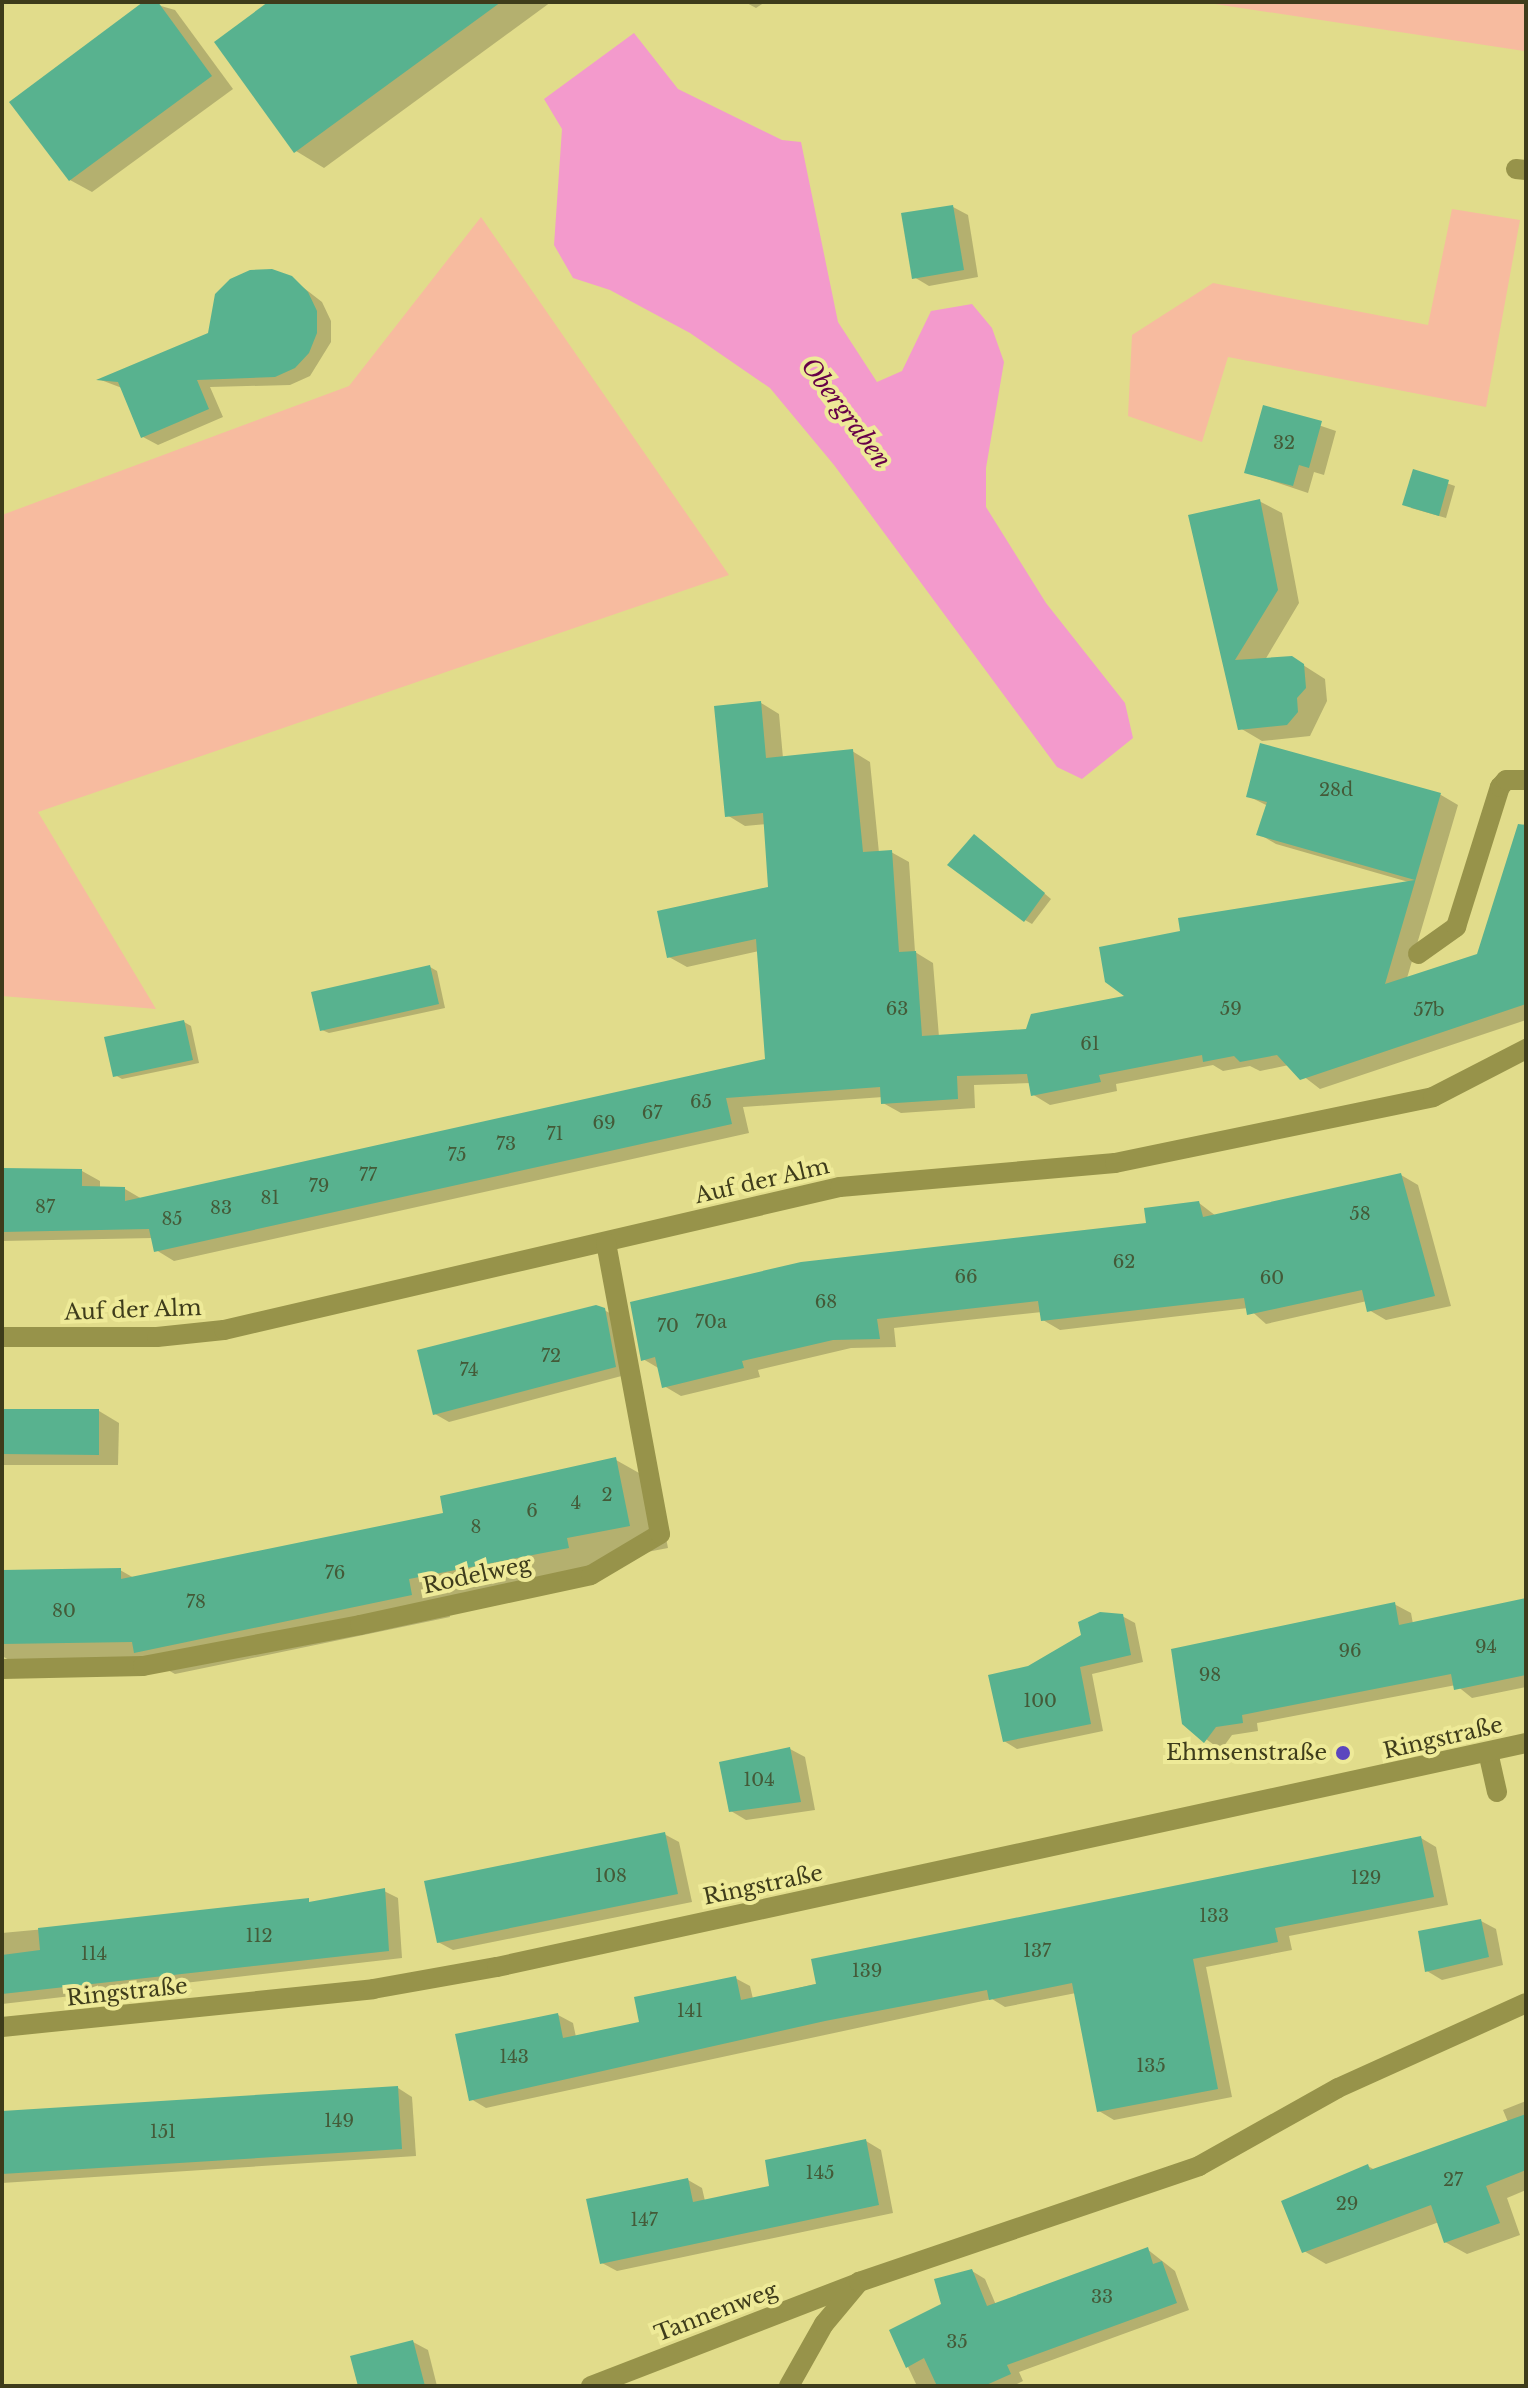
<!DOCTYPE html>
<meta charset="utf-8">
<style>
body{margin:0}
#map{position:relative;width:1528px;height:2388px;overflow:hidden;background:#e1dc8b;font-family:"Libre Baskerville",serif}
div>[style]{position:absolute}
.green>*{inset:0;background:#f7bb9f}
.water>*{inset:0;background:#f39acc}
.shadow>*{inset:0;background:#0003}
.building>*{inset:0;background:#58b28f}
.minor>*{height:20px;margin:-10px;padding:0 10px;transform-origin:10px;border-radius:10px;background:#97934a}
.dots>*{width:22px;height:22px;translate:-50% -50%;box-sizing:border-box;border:4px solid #eeea98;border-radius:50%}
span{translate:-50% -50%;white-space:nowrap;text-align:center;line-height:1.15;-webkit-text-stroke:8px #eeea98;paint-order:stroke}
.number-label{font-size:18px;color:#445a38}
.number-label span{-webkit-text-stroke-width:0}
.street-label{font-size:22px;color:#3e3c1b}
.poi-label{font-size:22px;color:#3e3c1b}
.right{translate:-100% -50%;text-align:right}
.water-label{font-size:24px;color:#660048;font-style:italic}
.frame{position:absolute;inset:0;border:4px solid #3e3c1b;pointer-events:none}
</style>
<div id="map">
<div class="green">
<div style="clip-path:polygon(1202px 2px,1526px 2px,1526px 47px,1524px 51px)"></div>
<div style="clip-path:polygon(1452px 209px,1520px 220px,1486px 407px,1228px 357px,1202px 442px,1128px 416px,1132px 335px,1213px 283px,1428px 325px)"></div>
<div style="clip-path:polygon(481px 217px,729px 575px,38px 812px,156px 1009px,2px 996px,2px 515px,349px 386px)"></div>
</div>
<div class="water">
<div style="clip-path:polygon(634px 33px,678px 89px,782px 140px,801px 142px,838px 322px,877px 382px,902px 371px,931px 311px,972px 304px,992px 328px,1004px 362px,986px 468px,986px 507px,1046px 603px,1125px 703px,1133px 738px,1082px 779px,1057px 767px,834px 465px,770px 388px,690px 333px,610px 290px,573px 278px,554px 245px,562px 129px,544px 99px)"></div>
</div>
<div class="shadow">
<div style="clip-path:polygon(147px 2px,175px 10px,233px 89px,92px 192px,70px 180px)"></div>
<div style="clip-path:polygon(272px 2px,551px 2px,324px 168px,296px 151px)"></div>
<div style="clip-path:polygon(745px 2px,765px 2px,756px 8px)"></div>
<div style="clip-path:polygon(953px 207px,968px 215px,978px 277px,929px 286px,914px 277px)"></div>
<div style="clip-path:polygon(291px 278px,322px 302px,331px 321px,331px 342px,310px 376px,290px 385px,210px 387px,223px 417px,158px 445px,143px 437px,122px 388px,101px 380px,209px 334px)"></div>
<div style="clip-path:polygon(1265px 407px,1336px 431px,1324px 475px,1314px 472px,1308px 493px,1246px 472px)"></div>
<div style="clip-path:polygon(1414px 472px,1455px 486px,1446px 518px,1411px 508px)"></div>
<div style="clip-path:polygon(1259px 501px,1282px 513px,1299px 603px,1265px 660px,1292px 658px,1325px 679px,1327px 701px,1310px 736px,1262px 741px,1240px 728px,1190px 517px)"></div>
<div style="clip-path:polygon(761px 703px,779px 714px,783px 758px,852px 751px,870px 762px,879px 853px,891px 852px,909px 862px,915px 952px,933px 963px,939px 1037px,1028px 1031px,1128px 998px,1412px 883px,1276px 844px,1259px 834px,1268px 806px,1248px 796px,1262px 745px,1441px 795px,1458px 805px,1407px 978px,1478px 955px,1526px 818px,1526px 1020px,1320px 1089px,1289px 1065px,1260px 1071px,1250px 1066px,1223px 1071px,1213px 1065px,1116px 1084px,1117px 1091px,1050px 1105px,1032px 1094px,1031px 1083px,974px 1085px,975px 1108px,901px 1113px,883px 1103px,883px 1097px,743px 1107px,749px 1133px,174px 1261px,156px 1250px,153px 1238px,2px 1241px,2px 1170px,82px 1171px,100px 1181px,100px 1189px,125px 1189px,142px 1199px,767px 1060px,759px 951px,687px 967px,669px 957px,770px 888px,766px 824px,745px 826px,727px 815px)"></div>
<div style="clip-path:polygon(981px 840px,1051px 899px,1032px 924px,1025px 920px)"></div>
<div style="clip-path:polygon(430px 967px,437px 971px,445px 1008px,329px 1033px,322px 1030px)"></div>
<div style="clip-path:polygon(184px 1022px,191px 1026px,199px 1063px,122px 1079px,115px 1075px)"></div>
<div style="clip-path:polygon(1401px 1175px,1418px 1185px,1451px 1306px,1386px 1320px,1369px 1310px,1367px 1301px,1266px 1324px,1248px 1308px,1060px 1330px,1043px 1320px,1042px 1312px,894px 1328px,896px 1347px,851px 1348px,758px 1370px,760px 1377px,681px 1396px,664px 1386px,660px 1369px,643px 1359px,1148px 1225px,1199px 1203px,1216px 1216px)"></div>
<div style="clip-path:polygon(604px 1310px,619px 1318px,629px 1374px,449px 1422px,435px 1414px)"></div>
<div style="clip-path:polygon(99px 1411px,119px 1423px,118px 1465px,2px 1465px,2px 1413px)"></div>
<div style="clip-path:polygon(616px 1460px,655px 1482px,668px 1548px,605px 1560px,607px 1569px,447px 1601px,450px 1617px,175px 1674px,157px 1664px,20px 1666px,2px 1656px,2px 1572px,120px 1570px,134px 1578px,446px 1514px)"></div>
<div style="clip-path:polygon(1526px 1600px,1526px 1687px,1472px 1698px,1456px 1685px,1257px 1723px,1258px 1731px,1232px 1735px,1221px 1750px,1184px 1723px,1394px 1604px,1411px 1613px,1413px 1624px)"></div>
<div style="clip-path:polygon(1122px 1616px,1135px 1623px,1143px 1662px,1092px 1674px,1103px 1731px,1017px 1749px,1004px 1741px,1028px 1668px)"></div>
<div style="clip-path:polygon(790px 1749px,805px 1757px,815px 1810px,746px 1820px,731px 1811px)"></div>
<div style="clip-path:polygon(664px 1834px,679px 1842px,692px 1902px,453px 1950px,438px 1942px)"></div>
<div style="clip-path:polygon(1421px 1838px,1436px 1847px,1448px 1905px,1289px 1936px,1292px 1950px,1206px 1967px,1232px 2097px,1114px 2120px,1099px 2111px,1076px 1993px,1005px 2007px,992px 1999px,486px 2108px,471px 2099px,558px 2015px,573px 2023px,576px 2037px,641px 2024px,735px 1978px,750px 1986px,753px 1999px)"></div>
<div style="clip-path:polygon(384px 1891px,398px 1898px,402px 1958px,2px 2004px,2px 1933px,314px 1904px)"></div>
<div style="clip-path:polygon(1481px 1921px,1496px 1929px,1503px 1965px,1442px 1980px,1427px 1971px)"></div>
<div style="clip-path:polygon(398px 2088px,412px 2097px,416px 2156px,2px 2183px,2px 2113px)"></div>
<div style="clip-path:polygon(1526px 2101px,1526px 2190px,1507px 2198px,1520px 2235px,1467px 2254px,1445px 2242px,1439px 2222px,1326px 2264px,1304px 2251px,1368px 2166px,1375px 2170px,1508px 2122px,1503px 2110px)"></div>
<div style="clip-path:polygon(866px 2141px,881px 2150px,893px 2213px,617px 2271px,602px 2263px,688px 2180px,702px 2188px,705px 2201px,772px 2188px)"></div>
<div style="clip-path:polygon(1147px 2249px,1175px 2271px,1189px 2310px,1019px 2372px,1023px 2381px,1013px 2386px,917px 2386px,891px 2331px,943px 2305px,972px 2271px,985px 2279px,996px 2305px)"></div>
<div style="clip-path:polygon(413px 2342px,428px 2350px,437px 2386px,360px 2386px)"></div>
</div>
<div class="building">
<div style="clip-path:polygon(143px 2px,158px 2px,212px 76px,69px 181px,9px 102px)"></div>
<div style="clip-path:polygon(268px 2px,501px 2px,294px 153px,214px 42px)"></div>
<div style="clip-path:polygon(953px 205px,964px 270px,912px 279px,901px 213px)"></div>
<div style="clip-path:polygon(272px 269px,292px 276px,308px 292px,317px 311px,317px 333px,309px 353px,295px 368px,275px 377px,197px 380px,209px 409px,141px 438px,118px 382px,96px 380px,208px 333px,215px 294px,230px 279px,250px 270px)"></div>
<div style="clip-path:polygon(1263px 405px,1322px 421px,1309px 468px,1299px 465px,1293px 486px,1244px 473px)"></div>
<div style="clip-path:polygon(1413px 469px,1449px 480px,1439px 516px,1402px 505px)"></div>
<div style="clip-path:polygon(1260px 499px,1278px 590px,1235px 660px,1292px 656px,1304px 664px,1306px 688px,1297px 698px,1298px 712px,1287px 725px,1238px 730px,1188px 515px)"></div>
<div style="clip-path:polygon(761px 701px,766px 758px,853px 749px,863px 852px,892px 850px,899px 952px,916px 951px,922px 1036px,1026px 1029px,1031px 1014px,1124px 996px,1105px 982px,1099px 947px,1180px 931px,1178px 918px,1415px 880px,1256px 835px,1267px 802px,1246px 797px,1260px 743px,1441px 793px,1385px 984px,1477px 954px,1518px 824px,1526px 825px,1526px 1004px,1300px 1080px,1277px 1055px,1240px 1062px,1234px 1056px,1203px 1062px,1202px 1055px,1099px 1075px,1101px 1082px,1031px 1096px,1027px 1074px,957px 1076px,958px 1099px,881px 1104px,880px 1087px,726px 1098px,732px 1124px,154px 1252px,149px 1229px,2px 1232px,2px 1168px,82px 1169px,82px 1186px,125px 1187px,125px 1201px,765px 1059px,756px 939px,667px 958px,657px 911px,768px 887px,763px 813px,725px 817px,714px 706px)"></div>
<div style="clip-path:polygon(974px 834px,1045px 893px,1024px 922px,947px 865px)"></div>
<div style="clip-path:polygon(430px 965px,439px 1004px,320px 1031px,311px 992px)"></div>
<div style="clip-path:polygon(184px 1020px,193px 1060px,113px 1077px,104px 1037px)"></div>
<div style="clip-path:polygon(1401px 1173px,1435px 1296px,1367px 1312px,1362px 1290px,1247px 1315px,1244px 1298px,1041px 1321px,1038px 1301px,877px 1319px,880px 1339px,833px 1340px,742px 1361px,744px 1368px,662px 1388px,655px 1357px,641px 1361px,630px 1302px,801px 1262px,1146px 1223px,1144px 1208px,1199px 1201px,1203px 1217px)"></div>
<div style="clip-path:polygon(596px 1305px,605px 1308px,616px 1367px,433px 1415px,417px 1350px)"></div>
<div style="clip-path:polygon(2px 1409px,99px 1409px,99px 1455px,2px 1454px)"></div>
<div style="clip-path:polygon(616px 1457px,630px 1526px,567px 1538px,569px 1548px,409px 1579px,412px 1595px,134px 1653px,132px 1642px,2px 1644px,2px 1570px,121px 1568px,121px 1579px,443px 1513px,440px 1496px)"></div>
<div style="clip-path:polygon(1526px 1598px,1526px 1675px,1454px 1690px,1451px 1674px,1242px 1715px,1243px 1723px,1216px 1727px,1204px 1743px,1182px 1724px,1171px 1649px,1395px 1602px,1399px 1625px)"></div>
<div style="clip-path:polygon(1100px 1612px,1123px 1614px,1131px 1655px,1080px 1667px,1091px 1724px,1003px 1742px,988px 1675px,1028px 1666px,1081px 1635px,1078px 1622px)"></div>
<div style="clip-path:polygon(790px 1747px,801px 1802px,729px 1812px,719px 1762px)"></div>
<div style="clip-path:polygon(665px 1832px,678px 1894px,437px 1943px,424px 1881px)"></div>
<div style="clip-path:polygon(1421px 1836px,1434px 1897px,1275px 1928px,1278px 1942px,1193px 1959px,1218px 2089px,1097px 2112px,1072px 1983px,989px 2000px,987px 1990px,825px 2021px,469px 2101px,455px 2034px,558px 2013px,563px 2038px,639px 2022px,634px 1997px,736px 1976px,741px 2000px,816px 1984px,811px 1959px)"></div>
<div style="clip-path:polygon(385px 1888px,389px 1951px,2px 1994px,2px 1955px,40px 1950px,38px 1928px,309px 1898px,309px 1902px)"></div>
<div style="clip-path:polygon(1481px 1919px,1489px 1957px,1425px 1972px,1418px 1931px)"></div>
<div style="clip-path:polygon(398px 2086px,402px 2149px,2px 2174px,2px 2111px)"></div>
<div style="clip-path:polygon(1526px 2114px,1526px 2170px,1486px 2186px,1500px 2223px,1444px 2243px,1431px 2205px,1302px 2253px,1281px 2201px,1368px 2164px,1370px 2170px)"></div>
<div style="clip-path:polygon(866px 2139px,879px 2205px,600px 2264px,586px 2199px,688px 2178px,693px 2202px,769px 2186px,765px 2160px)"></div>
<div style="clip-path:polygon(1148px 2247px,1153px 2264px,1162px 2261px,1177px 2303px,1007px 2365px,1011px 2374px,984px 2386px,937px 2386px,924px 2358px,906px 2368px,889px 2330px,941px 2304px,934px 2279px,972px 2269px,987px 2306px)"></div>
<div style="clip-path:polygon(413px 2340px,425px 2386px,358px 2386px,350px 2356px)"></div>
</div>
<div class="minor">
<div style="left:1516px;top:169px;width:10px;rotate:6deg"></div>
<div style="left:1418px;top:954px;width:47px;rotate:-35.4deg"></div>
<div style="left:1456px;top:927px;width:147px;rotate:-72.6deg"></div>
<div style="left:1500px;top:787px;width:9px;rotate:-49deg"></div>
<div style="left:1506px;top:780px;width:20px"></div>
<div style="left:2px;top:1337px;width:155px"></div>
<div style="left:157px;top:1337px;width:67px;rotate:-6deg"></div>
<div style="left:224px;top:1330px;width:632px;rotate:-13.07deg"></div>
<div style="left:840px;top:1187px;width:276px;rotate:-5deg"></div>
<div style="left:1115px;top:1163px;width:325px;rotate:-11.7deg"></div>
<div style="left:1433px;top:1097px;width:105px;rotate:-27.3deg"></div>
<div style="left:2px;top:1669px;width:141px;rotate:-1.2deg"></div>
<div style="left:143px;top:1666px;width:221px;rotate:-10.7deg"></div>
<div style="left:360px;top:1625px;width:236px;rotate:-12.2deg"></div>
<div style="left:591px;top:1575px;width:80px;rotate:-30.7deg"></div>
<div style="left:660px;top:1534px;width:296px;rotate:-100.5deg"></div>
<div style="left:1488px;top:1752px;width:41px;rotate:77.3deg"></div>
<div style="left:2px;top:2027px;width:373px;rotate:-5.8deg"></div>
<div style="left:373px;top:1989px;width:126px;rotate:-10.1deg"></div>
<div style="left:497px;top:1967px;width:1053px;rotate:-12.28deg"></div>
<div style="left:591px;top:2386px;width:284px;rotate:-21.1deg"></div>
<div style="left:789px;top:2386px;width:71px;rotate:-60.6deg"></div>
<div style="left:824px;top:2324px;width:55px;rotate:-50.2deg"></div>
<div style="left:859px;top:2282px;width:359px;rotate:-18.8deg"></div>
<div style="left:1199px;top:2166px;width:159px;rotate:-29.3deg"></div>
<div style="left:1338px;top:2088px;width:206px;rotate:-24.3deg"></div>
</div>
<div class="dots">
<div style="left:1343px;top:1753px;background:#5b46be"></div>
</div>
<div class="number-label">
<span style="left:1284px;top:443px">32</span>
<span style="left:1336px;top:790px">28d</span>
<span style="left:897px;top:1009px">63</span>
<span style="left:1231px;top:1009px">59</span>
<span style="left:1429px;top:1010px">57b</span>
<span style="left:1090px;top:1044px">61</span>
<span style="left:701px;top:1102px">65</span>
<span style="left:652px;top:1113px">67</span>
<span style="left:604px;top:1123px">69</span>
<span style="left:555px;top:1134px">71</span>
<span style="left:506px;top:1144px">73</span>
<span style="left:457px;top:1155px">75</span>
<span style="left:368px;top:1175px">77</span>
<span style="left:319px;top:1186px">79</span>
<span style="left:270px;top:1198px">81</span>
<span style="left:45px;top:1207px">87</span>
<span style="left:221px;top:1208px">83</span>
<span style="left:1360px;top:1214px">58</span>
<span style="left:172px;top:1219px">85</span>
<span style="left:1124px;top:1262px">62</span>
<span style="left:966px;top:1277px">66</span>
<span style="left:1272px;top:1278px">60</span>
<span style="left:826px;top:1302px">68</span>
<span style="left:711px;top:1322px">70a</span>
<span style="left:668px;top:1326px">70</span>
<span style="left:551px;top:1356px">72</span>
<span style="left:469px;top:1370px">74</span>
<span style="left:607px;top:1495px">2</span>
<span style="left:576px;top:1503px">4</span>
<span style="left:532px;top:1511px">6</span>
<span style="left:476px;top:1527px">8</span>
<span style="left:335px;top:1573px">76</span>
<span style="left:196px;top:1602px">78</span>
<span style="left:64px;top:1611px">80</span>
<span style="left:1486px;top:1647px">94</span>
<span style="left:1350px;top:1651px">96</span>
<span style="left:1210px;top:1675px">98</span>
<span style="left:1040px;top:1701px">100</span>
<span style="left:759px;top:1780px">104</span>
<span style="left:611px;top:1876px">108</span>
<span style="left:1366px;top:1878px">129</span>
<span style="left:1214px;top:1916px">133</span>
<span style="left:259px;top:1936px">112</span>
<span style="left:1037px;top:1951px">137</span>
<span style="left:94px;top:1954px">114</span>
<span style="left:867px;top:1971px">139</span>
<span style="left:690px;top:2011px">141</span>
<span style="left:514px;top:2057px">143</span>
<span style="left:1151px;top:2066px">135</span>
<span style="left:339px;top:2121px">149</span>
<span style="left:163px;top:2132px">151</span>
<span style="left:820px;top:2173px">145</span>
<span style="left:1453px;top:2180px">27</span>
<span style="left:1347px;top:2204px">29</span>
<span style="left:644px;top:2220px">147</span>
<span style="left:1102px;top:2297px">33</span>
<span style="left:957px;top:2342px">35</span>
</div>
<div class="street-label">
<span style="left:762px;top:1181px;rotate:-13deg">Auf der Alm</span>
<span style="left:133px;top:1310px;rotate:-2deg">Auf der Alm</span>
<span style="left:477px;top:1575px;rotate:-12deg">Rodelweg</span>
<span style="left:1443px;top:1738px;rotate:-13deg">Ringstraße</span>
<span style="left:763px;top:1885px;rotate:-12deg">Ringstraße</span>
<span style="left:127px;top:1992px;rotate:-6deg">Ringstraße</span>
<span style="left:716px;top:2312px;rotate:-21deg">Tannenweg</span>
</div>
<div class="poi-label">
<span class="right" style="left:1327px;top:1753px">Ehmsenstraße</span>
</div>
<div class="water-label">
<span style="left:846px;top:413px;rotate:53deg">Obergraben</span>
</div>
<div class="frame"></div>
</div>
